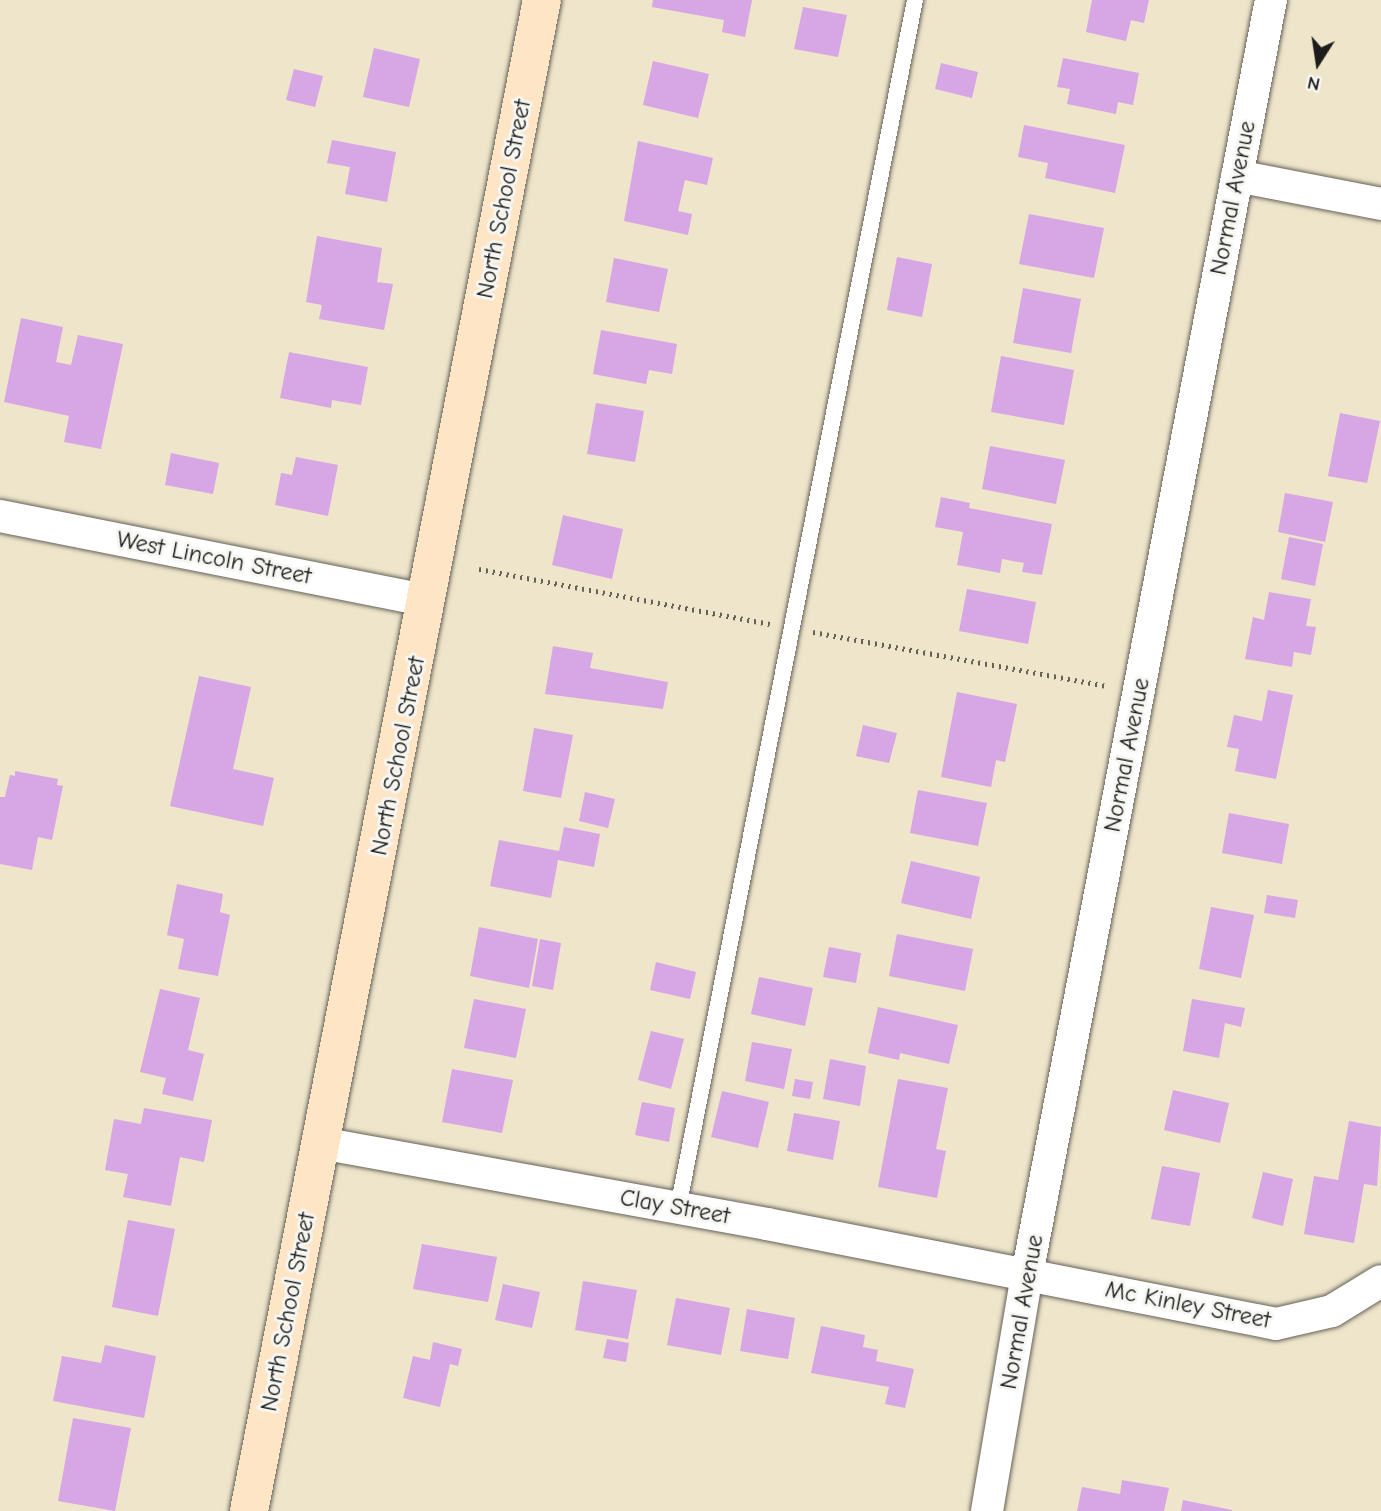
<!DOCTYPE html>
<style>
body{margin:0}
#map{position:relative;width:1381px;height:1511px;overflow:hidden;background:#eee5cb;font-family:"Comic Neue",sans-serif}
div>[style]{position:absolute}
.building>*{inset:0;background:#d7a6e5}
.path>*{height:4.5px;margin-top:-2.25px;transform-origin:0;background:repeating-linear-gradient(90deg,#666259 0 2px,transparent 0 7px)}
.roads{filter:drop-shadow(0 0 2px #666259) drop-shadow(0 0 2px #666259)}
.lane>*{height:16px;margin:-8px;padding:0 8px;transform-origin:8px;border-radius:8px;background:#fff}
.street>*{height:32px;margin:-16px;padding:0 16px;transform-origin:16px;border-radius:16px;background:#fff}
.secondary>*{height:38px;margin:-19px;padding:0 19px;transform-origin:19px;border-radius:19px;background:#fee5c5}
span{translate:-50% -50%;white-space:nowrap;text-align:center;line-height:1.15;-webkit-text-stroke:6px #f6f6f2;paint-order:stroke}
.street-label{font-size:24px;color:#1c1c1c}
.north{position:absolute;left:1283px;top:28px;width:70px;height:70px;-webkit-text-stroke:5px #f6f6f2;paint-order:stroke;rotate:192deg;font-size:19px;font-weight:700;line-height:28px;text-align:center;color:#1c1c1c}
.north::after{content:'';display:block;margin:auto;width:24px;height:32px;background:#1c1c1c;clip-path:polygon(50% 0,100% 100%,50% 72%,0 100%)}
</style>
<div id="map">
<div class="building">
<div style="clip-path:polygon(653px 0,752px 0,745px 37px,722px 32px,724px 20px,652px 7px)"></div>
<div style="clip-path:polygon(1092px 0,1149px 0,1144px 23px,1131px 20px,1126px 41px,1086px 32px)"></div>
<div style="clip-path:polygon(803px 7px,847px 15px,838px 57px,794px 49px)"></div>
<div style="clip-path:polygon(374px 48px,420px 59px,409px 107px,363px 97px)"></div>
<div style="clip-path:polygon(1063px 58px,1139px 73px,1133px 105px,1118px 102px,1116px 114px,1067px 104px,1070px 89px,1057px 87px)"></div>
<div style="clip-path:polygon(653px 61px,709px 74px,698px 118px,643px 105px)"></div>
<div style="clip-path:polygon(941px 63px,978px 72px,972px 98px,935px 89px)"></div>
<div style="clip-path:polygon(294px 69px,323px 76px,315px 107px,286px 100px)"></div>
<div style="clip-path:polygon(1024px 125px,1125px 145px,1115px 193px,1045px 178px,1048px 163px,1018px 157px)"></div>
<div style="clip-path:polygon(332px 140px,396px 152px,387px 202px,345px 194px,350px 167px,327px 163px)"></div>
<div style="clip-path:polygon(638px 141px,713px 158px,707px 185px,685px 180px,678px 211px,692px 214px,688px 235px,624px 221px)"></div>
<div style="clip-path:polygon(1029px 214px,1104px 228px,1094px 278px,1019px 264px)"></div>
<div style="clip-path:polygon(317px 236px,382px 248px,377px 282px,393px 284px,384px 330px,319px 319px,322px 305px,306px 302px)"></div>
<div style="clip-path:polygon(897px 257px,932px 264px,922px 317px,887px 310px)"></div>
<div style="clip-path:polygon(614px 258px,668px 269px,659px 312px,606px 302px)"></div>
<div style="clip-path:polygon(1023px 288px,1081px 299px,1071px 353px,1013px 343px)"></div>
<div style="clip-path:polygon(21px 318px,63px 327px,56px 362px,71px 365px,78px 335px,123px 344px,101px 449px,64px 442px,69px 416px,4px 402px)"></div>
<div style="clip-path:polygon(601px 330px,677px 344px,672px 374px,649px 370px,646px 384px,593px 374px)"></div>
<div style="clip-path:polygon(289px 352px,368px 367px,361px 405px,332px 400px,331px 408px,280px 398px)"></div>
<div style="clip-path:polygon(1001px 356px,1074px 370px,1064px 425px,991px 412px)"></div>
<div style="clip-path:polygon(596px 403px,644px 411px,635px 462px,587px 454px)"></div>
<div style="clip-path:polygon(1340px 413px,1380px 421px,1367px 483px,1328px 476px)"></div>
<div style="clip-path:polygon(990px 446px,1065px 460px,1056px 504px,982px 489px)"></div>
<div style="clip-path:polygon(171px 453px,219px 463px,213px 494px,165px 485px)"></div>
<div style="clip-path:polygon(296px 457px,338px 465px,328px 516px,275px 505px,281px 473px,292px 475px)"></div>
<div style="clip-path:polygon(1285px 493px,1333px 502px,1325px 542px,1278px 532px)"></div>
<div style="clip-path:polygon(941px 497px,970px 503px,969px 508px,1052px 524px,1042px 575px,1022px 572px,1024px 563px,1002px 559px,1000px 573px,957px 565px,963px 532px,935px 527px)"></div>
<div style="clip-path:polygon(563px 515px,623px 529px,612px 579px,552px 565px)"></div>
<div style="clip-path:polygon(1289px 537px,1323px 544px,1315px 586px,1281px 579px)"></div>
<div style="clip-path:polygon(967px 589px,1036px 602px,1028px 644px,959px 631px)"></div>
<div style="clip-path:polygon(1269px 592px,1311px 599px,1306px 626px,1316px 627px,1311px 655px,1294px 652px,1292px 667px,1245px 659px,1253px 617px,1264px 620px)"></div>
<div style="clip-path:polygon(553px 646px,593px 653px,590px 668px,668px 682px,663px 709px,545px 694px)"></div>
<div style="clip-path:polygon(199px 676px,251px 687px,233px 769px,274px 778px,263px 826px,170px 806px)"></div>
<div style="clip-path:polygon(1268px 690px,1293px 695px,1276px 779px,1235px 771px,1239px 749px,1227px 747px,1234px 715px,1262px 721px)"></div>
<div style="clip-path:polygon(957px 692px,1017px 704px,1005px 762px,996px 760px,991px 787px,941px 777px)"></div>
<div style="clip-path:polygon(863px 725px,897px 733px,889px 763px,856px 756px)"></div>
<div style="clip-path:polygon(534px 728px,573px 735px,561px 798px,523px 791px)"></div>
<div style="clip-path:polygon(15px 771px,58px 779px,57px 785px,63px 786px,52px 840px,38px 837px,32px 870px,0 864px,0 797px,5px 797px,10px 775px,15px 776px)"></div>
<div style="clip-path:polygon(918px 790px,987px 803px,978px 846px,910px 833px)"></div>
<div style="clip-path:polygon(585px 792px,615px 799px,608px 828px,579px 821px)"></div>
<div style="clip-path:polygon(1229px 813px,1289px 824px,1282px 864px,1222px 853px)"></div>
<div style="clip-path:polygon(564px 827px,600px 834px,594px 867px,558px 860px,551px 898px,490px 886px,499px 840px,559px 851px)"></div>
<div style="clip-path:polygon(911px 861px,980px 877px,971px 919px,901px 903px)"></div>
<div style="clip-path:polygon(177px 884px,223px 894px,220px 912px,230px 915px,218px 976px,178px 969px,184px 939px,167px 935px)"></div>
<div style="clip-path:polygon(1267px 895px,1298px 900px,1295px 918px,1264px 913px)"></div>
<div style="clip-path:polygon(1211px 907px,1254px 915px,1241px 978px,1199px 969px)"></div>
<div style="clip-path:polygon(479px 927px,538px 939px,529px 988px,470px 976px)"></div>
<div style="clip-path:polygon(897px 934px,973px 949px,965px 991px,889px 976px)"></div>
<div style="clip-path:polygon(540px 939px,561px 943px,553px 990px,532px 986px)"></div>
<div style="clip-path:polygon(829px 947px,861px 953px,856px 983px,823px 977px)"></div>
<div style="clip-path:polygon(656px 962px,696px 972px,690px 999px,650px 990px)"></div>
<div style="clip-path:polygon(759px 977px,813px 988px,805px 1026px,751px 1014px)"></div>
<div style="clip-path:polygon(160px 989px,200px 998px,188px 1050px,204px 1054px,193px 1101px,162px 1094px,166px 1078px,140px 1072px)"></div>
<div style="clip-path:polygon(474px 999px,526px 1009px,516px 1058px,464px 1048px)"></div>
<div style="clip-path:polygon(1192px 999px,1245px 1008px,1241px 1027px,1225px 1023px,1219px 1058px,1183px 1051px)"></div>
<div style="clip-path:polygon(878px 1007px,958px 1025px,949px 1064px,900px 1053px,899px 1060px,868px 1053px)"></div>
<div style="clip-path:polygon(651px 1031px,684px 1039px,671px 1089px,638px 1080px)"></div>
<div style="clip-path:polygon(752px 1042px,792px 1049px,784px 1089px,745px 1081px)"></div>
<div style="clip-path:polygon(830px 1059px,866px 1066px,860px 1106px,823px 1099px)"></div>
<div style="clip-path:polygon(452px 1069px,513px 1080px,502px 1133px,442px 1122px)"></div>
<div style="clip-path:polygon(795px 1079px,813px 1082px,810px 1099px,792px 1096px)"></div>
<div style="clip-path:polygon(898px 1079px,948px 1088px,936px 1149px,946px 1151px,937px 1198px,878px 1187px)"></div>
<div style="clip-path:polygon(1173px 1090px,1229px 1103px,1220px 1143px,1164px 1130px)"></div>
<div style="clip-path:polygon(722px 1091px,769px 1102px,758px 1148px,711px 1137px)"></div>
<div style="clip-path:polygon(642px 1102px,675px 1108px,669px 1142px,635px 1135px)"></div>
<div style="clip-path:polygon(144px 1108px,212px 1120px,204px 1162px,180px 1157px,171px 1206px,123px 1197px,128px 1174px,105px 1170px,114px 1119px,141px 1124px)"></div>
<div style="clip-path:polygon(794px 1113px,840px 1121px,833px 1160px,787px 1151px)"></div>
<div style="clip-path:polygon(1349px 1121px,1381px 1127px,1377px 1186px,1364px 1184px,1354px 1243px,1304px 1234px,1314px 1176px,1338px 1180px)"></div>
<div style="clip-path:polygon(1162px 1166px,1200px 1173px,1190px 1226px,1151px 1219px)"></div>
<div style="clip-path:polygon(1263px 1172px,1293px 1179px,1283px 1226px,1252px 1218px)"></div>
<div style="clip-path:polygon(128px 1220px,175px 1229px,158px 1316px,112px 1307px)"></div>
<div style="clip-path:polygon(422px 1244px,497px 1257px,488px 1302px,413px 1289px)"></div>
<div style="clip-path:polygon(583px 1281px,637px 1290px,628px 1339px,575px 1330px)"></div>
<div style="clip-path:polygon(503px 1284px,540px 1292px,532px 1328px,495px 1320px)"></div>
<div style="clip-path:polygon(676px 1298px,730px 1308px,721px 1355px,667px 1345px)"></div>
<div style="clip-path:polygon(747px 1309px,795px 1318px,788px 1359px,740px 1351px)"></div>
<div style="clip-path:polygon(821px 1326px,865px 1335px,863px 1347px,878px 1350px,876px 1361px,914px 1369px,905px 1408px,885px 1404px,889px 1387px,811px 1373px)"></div>
<div style="clip-path:polygon(607px 1339px,629px 1343px,626px 1362px,603px 1358px)"></div>
<div style="clip-path:polygon(433px 1342px,462px 1349px,458px 1366px,450px 1364px,440px 1407px,403px 1398px,413px 1356px,430px 1360px)"></div>
<div style="clip-path:polygon(105px 1345px,156px 1356px,144px 1418px,53px 1401px,62px 1356px,101px 1363px)"></div>
<div style="clip-path:polygon(73px 1418px,131px 1428px,115px 1511px,58px 1501px)"></div>
<div style="clip-path:polygon(1122px 1480px,1169px 1488px,1164px 1511px,1077px 1511px,1082px 1487px,1120px 1494px)"></div>
<div style="clip-path:polygon(1183px 1500px,1232px 1510px,1232px 1511px,1181px 1511px)"></div>
</div>
<div class="path">
<div style="left:479px;top:569px;width:296px;rotate:10.7deg"></div>
<div style="left:813px;top:632px;width:299px;rotate:10.4deg"></div>
</div>
<div class="roads">
<div class="lane">
<div style="left:678px;top:1208px;width:1231px;rotate:-78.9deg"></div>
</div>
<div class="street">
<div style="left:1237px;top:176px;width:147px;rotate:11deg"></div>
<div style="left:0;top:516px;width:436px;rotate:11.2deg"></div>
<div style="left:321px;top:1143px;width:453px;rotate:10.3deg"></div>
<div style="left:767px;top:1224px;width:519px;rotate:11.11deg"></div>
<div style="left:1276px;top:1324px;width:57px;rotate:-13.1deg"></div>
<div style="left:1332px;top:1311px;width:57px;rotate:-31.5deg"></div>
<div style="left:987px;top:1511px;width:239px;rotate:-80.4deg"></div>
<div style="left:1027px;top:1275px;width:1298px;rotate:-79.17deg"></div>
</div>
<div class="secondary">
<div style="left:249px;top:1511px;width:1539px;rotate:-79.03deg"></div>
</div>
</div>
<div class="street-label">
<span style="left:1233px;top:198px;rotate:-79deg">Normal Avenue</span>
<span style="left:504px;top:199px;rotate:-79deg">North School Street</span>
<span style="left:214px;top:558px;rotate:11deg">West Lincoln Street</span>
<span style="left:1127px;top:755px;rotate:-79deg">Normal Avenue</span>
<span style="left:398px;top:756px;rotate:-79deg">North School Street</span>
<span style="left:675px;top:1207px;rotate:10deg">Clay Street</span>
<span style="left:1188px;top:1305px;rotate:11deg">Mc Kinley Street</span>
<span style="left:288px;top:1312px;rotate:-79deg">North School Street</span>
<span style="left:1022px;top:1312px;rotate:-80deg">Normal Avenue</span>
</div>
<div class="north">N</div>
</div>
